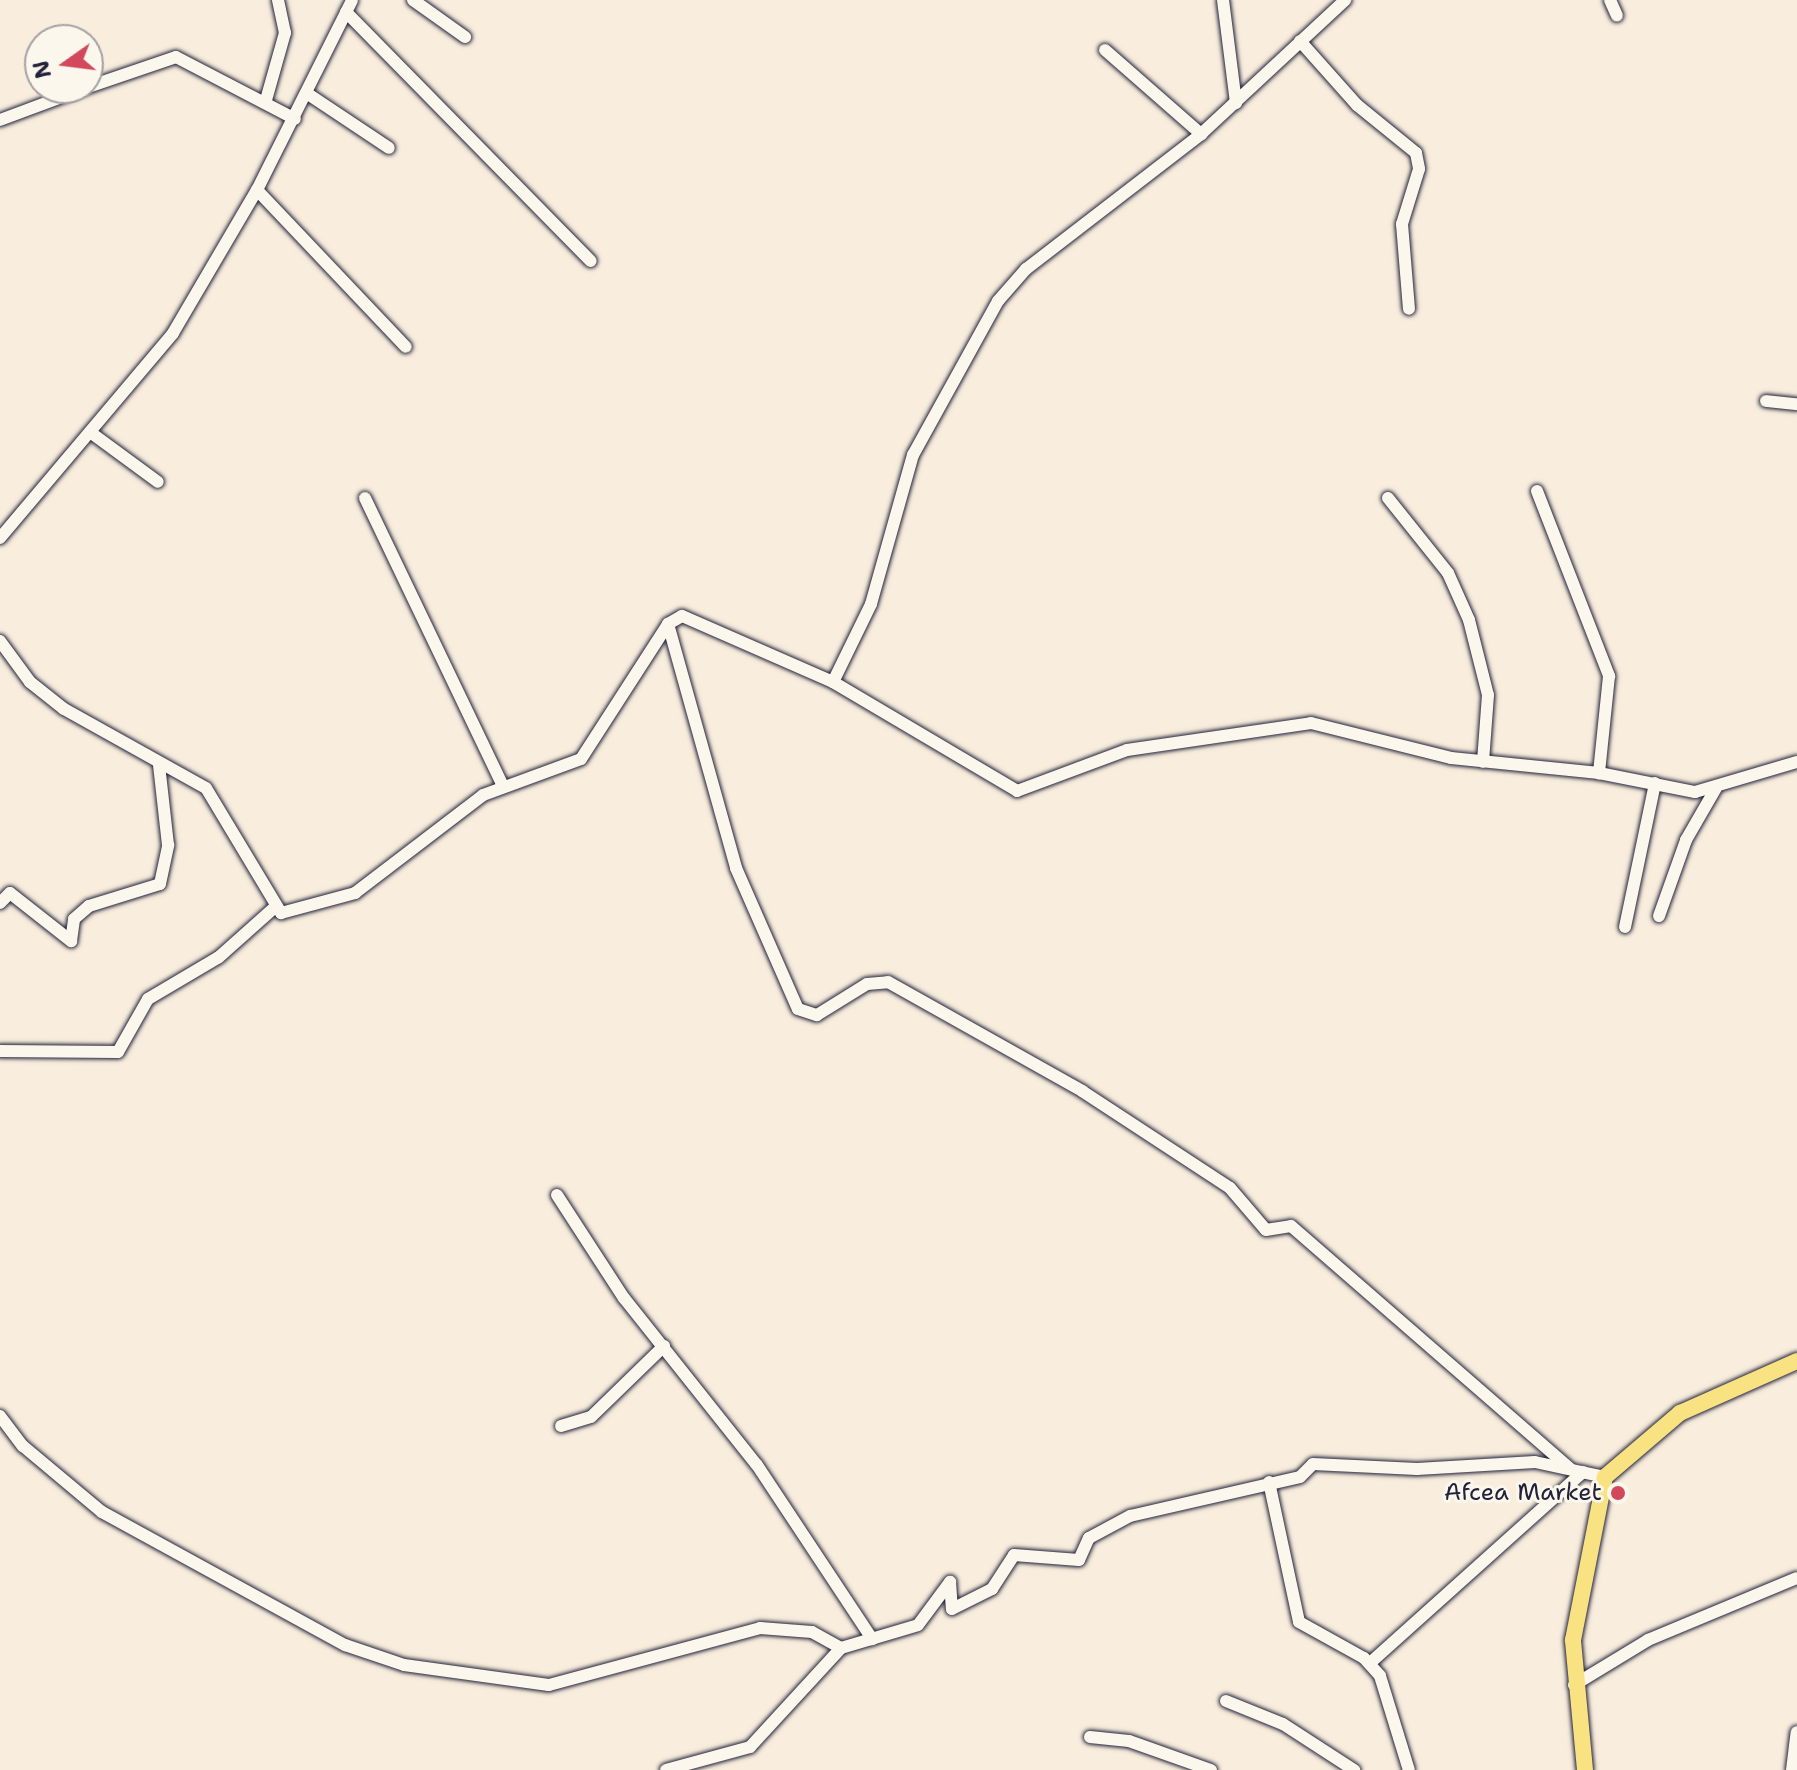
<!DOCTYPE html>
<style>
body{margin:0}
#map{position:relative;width:1797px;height:1770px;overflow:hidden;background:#f9eedd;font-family:"Shantell Sans",sans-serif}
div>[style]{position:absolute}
.roads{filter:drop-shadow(0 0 2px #22223b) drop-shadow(0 0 2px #22223b)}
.minor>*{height:12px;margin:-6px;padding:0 6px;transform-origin:6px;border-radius:6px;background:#fbf7ec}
.major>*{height:16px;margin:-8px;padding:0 8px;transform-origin:8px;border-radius:8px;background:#f8e281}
.dots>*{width:22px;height:22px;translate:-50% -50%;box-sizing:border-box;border:4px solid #fbf7ec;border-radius:50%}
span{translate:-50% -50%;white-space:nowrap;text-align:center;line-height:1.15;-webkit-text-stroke:6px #fbf7ec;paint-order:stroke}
.poi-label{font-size:24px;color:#22223b}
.right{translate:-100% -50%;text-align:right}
.north{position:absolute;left:24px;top:24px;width:80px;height:80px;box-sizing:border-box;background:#fbf7ec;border:2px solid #a4a2a5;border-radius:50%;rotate:256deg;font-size:22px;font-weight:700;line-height:32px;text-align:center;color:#22223b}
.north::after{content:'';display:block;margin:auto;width:28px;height:36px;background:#d1495b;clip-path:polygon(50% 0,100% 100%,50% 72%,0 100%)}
</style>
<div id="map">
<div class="roads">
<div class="minor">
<div style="left:413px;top:0;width:64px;rotate:35.4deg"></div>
<div style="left:1223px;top:0;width:104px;rotate:82.8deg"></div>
<div style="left:1610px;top:0;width:17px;rotate:66deg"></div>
<div style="left:346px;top:12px;width:349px;rotate:45.5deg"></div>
<div style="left:1300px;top:41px;width:86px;rotate:48.3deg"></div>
<div style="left:1357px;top:105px;width:76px;rotate:39.1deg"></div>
<div style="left:1416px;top:153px;width:16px;rotate:79deg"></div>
<div style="left:1419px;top:169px;width:58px;rotate:107.2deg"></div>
<div style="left:1402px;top:224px;width:85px;rotate:85.3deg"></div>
<div style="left:1105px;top:50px;width:128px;rotate:41.2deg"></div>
<div style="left:88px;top:87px;width:93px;rotate:-18.8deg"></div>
<div style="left:176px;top:57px;width:134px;rotate:27.5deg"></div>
<div style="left:308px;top:94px;width:97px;rotate:33.7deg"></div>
<div style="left:266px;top:100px;width:70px;rotate:-74.2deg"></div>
<div style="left:285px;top:33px;width:34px;rotate:-102deg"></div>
<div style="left:0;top:120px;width:92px;rotate:-20.4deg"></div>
<div style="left:257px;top:190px;width:216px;rotate:46.5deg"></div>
<div style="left:1766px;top:401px;width:31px;rotate:6deg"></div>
<div style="left:90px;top:432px;width:84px;rotate:36.3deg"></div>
<div style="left:1537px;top:491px;width:199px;rotate:68.7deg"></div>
<div style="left:1609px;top:676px;width:98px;rotate:95.9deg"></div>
<div style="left:365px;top:498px;width:319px;rotate:64.4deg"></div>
<div style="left:1388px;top:498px;width:96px;rotate:51.3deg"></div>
<div style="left:1448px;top:573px;width:51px;rotate:65.9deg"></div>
<div style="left:1469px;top:620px;width:77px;rotate:75.8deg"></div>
<div style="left:1488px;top:695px;width:67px;rotate:94.3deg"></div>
<div style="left:0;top:538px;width:268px;rotate:-49.8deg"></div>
<div style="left:173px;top:333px;width:166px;rotate:-59.6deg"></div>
<div style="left:257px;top:190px;width:212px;rotate:-63.4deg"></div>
<div style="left:668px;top:624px;width:253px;rotate:74.4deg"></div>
<div style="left:736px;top:868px;width:154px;rotate:66.3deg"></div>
<div style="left:798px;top:1009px;width:20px;rotate:18deg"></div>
<div style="left:817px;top:1015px;width:59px;rotate:-31.8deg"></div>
<div style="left:867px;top:984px;width:21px;rotate:-5deg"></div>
<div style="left:888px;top:982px;width:223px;rotate:29.3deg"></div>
<div style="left:1082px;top:1091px;width:177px;rotate:33.2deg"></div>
<div style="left:1230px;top:1188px;width:55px;rotate:49.4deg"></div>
<div style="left:1266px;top:1230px;width:25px;rotate:-9deg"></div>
<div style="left:1291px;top:1226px;width:369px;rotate:41deg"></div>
<div style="left:0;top:641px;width:51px;rotate:53.8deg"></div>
<div style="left:30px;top:682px;width:43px;rotate:38.5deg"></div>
<div style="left:64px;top:709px;width:162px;rotate:29.1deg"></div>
<div style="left:206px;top:788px;width:146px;rotate:59deg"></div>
<div style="left:281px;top:913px;width:77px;rotate:-15.1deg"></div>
<div style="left:355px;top:893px;width:161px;rotate:-37.4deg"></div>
<div style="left:483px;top:795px;width:104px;rotate:-20.2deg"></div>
<div style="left:581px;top:759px;width:161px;rotate:-57.2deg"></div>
<div style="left:668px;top:624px;width:16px;rotate:-30deg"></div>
<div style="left:682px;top:616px;width:165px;rotate:23.6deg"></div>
<div style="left:833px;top:682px;width:214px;rotate:30.6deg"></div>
<div style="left:1017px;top:791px;width:117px;rotate:-20.4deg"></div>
<div style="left:1127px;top:750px;width:186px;rotate:-8.3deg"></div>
<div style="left:1311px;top:723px;width:144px;rotate:14deg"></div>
<div style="left:1451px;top:758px;width:149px;rotate:5.8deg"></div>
<div style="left:1599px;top:773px;width:98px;rotate:11.2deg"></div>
<div style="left:1695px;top:792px;width:106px;rotate:-16.4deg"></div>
<div style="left:833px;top:682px;width:87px;rotate:-64deg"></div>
<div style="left:871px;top:604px;width:155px;rotate:-74.3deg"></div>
<div style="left:913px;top:455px;width:176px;rotate:-61.1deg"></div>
<div style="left:998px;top:301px;width:43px;rotate:-48.8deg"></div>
<div style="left:1026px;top:269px;width:221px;rotate:-37.6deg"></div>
<div style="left:1201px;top:134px;width:197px;rotate:-42.9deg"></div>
<div style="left:0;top:903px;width:14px;rotate:-45deg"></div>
<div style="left:10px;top:893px;width:78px;rotate:38.2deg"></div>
<div style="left:71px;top:941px;width:22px;rotate:-82deg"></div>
<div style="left:74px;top:919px;width:20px;rotate:-41deg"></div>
<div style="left:89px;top:906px;width:74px;rotate:-17.2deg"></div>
<div style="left:160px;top:884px;width:40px;rotate:-78deg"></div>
<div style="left:168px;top:845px;width:81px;rotate:-96.4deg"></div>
<div style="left:1659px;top:916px;width:81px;rotate:-70.4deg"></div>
<div style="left:1686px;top:840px;width:60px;rotate:-60deg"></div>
<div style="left:1625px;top:927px;width:147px;rotate:-78.2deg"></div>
<div style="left:0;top:1051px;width:118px;rotate:0.5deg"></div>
<div style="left:118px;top:1052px;width:61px;rotate:-60.5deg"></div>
<div style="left:148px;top:999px;width:82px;rotate:-30.6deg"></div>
<div style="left:219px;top:957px;width:74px;rotate:-41.7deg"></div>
<div style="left:557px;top:1195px;width:123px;rotate:57deg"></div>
<div style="left:624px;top:1298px;width:213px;rotate:51.5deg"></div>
<div style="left:757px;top:1465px;width:209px;rotate:56.5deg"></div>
<div style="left:0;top:1416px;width:38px;rotate:53deg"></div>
<div style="left:23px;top:1446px;width:103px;rotate:39.9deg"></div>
<div style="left:102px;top:1512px;width:277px;rotate:28.7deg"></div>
<div style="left:345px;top:1645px;width:62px;rotate:18.7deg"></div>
<div style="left:404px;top:1665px;width:146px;rotate:7.9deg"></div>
<div style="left:549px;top:1685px;width:219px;rotate:-15.1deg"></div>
<div style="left:760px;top:1628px;width:52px;rotate:4.4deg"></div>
<div style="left:812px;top:1632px;width:33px;rotate:29deg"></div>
<div style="left:561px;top:1426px;width:31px;rotate:-17deg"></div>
<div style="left:591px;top:1417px;width:102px;rotate:-44.2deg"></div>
<div style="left:1269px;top:1482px;width:143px;rotate:77.9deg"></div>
<div style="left:1299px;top:1622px;width:74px;rotate:29deg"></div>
<div style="left:1364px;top:1658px;width:24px;rotate:48deg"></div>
<div style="left:1380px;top:1676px;width:98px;rotate:72.9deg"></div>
<div style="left:1370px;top:1663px;width:286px;rotate:-41.9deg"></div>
<div style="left:1574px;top:1685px;width:87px;rotate:-31.3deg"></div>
<div style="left:1648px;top:1640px;width:161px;rotate:-22.6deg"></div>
<div style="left:1226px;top:1701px;width:61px;rotate:22deg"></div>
<div style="left:1283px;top:1724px;width:85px;rotate:32.9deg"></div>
<div style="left:1090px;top:1737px;width:39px;rotate:6deg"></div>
<div style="left:1129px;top:1741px;width:87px;rotate:19.5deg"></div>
<div style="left:666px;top:1770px;width:87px;rotate:-15.3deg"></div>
<div style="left:750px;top:1747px;width:134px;rotate:-47.4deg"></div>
<div style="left:841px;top:1648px;width:80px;rotate:-16.6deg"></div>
<div style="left:918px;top:1625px;width:54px;rotate:-53.3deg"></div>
<div style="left:950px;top:1582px;width:27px;rotate:86deg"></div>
<div style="left:952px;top:1609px;width:45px;rotate:-26.6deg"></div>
<div style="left:992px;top:1589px;width:40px;rotate:-57.1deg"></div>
<div style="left:1014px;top:1555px;width:65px;rotate:4.4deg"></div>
<div style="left:1079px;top:1560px;width:24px;rotate:-66deg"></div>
<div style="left:1089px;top:1538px;width:47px;rotate:-28.2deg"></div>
<div style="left:1130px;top:1516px;width:174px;rotate:-12.9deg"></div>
<div style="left:1300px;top:1477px;width:18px;rotate:-45deg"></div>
<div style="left:1313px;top:1464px;width:104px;rotate:2.8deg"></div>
<div style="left:1417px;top:1469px;width:118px;rotate:-3.4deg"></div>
<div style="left:1535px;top:1462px;width:72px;rotate:12.1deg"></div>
<div style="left:1792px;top:1770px;width:38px;rotate:-83deg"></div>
</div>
<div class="major">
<div style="left:1585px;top:1770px;width:131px;rotate:-95.3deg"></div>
<div style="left:1573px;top:1640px;width:166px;rotate:-78.9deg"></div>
<div style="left:1605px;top:1477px;width:99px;rotate:-40.5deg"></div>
<div style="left:1680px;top:1413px;width:128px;rotate:-24deg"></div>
</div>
</div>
<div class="dots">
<div style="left:1618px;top:1493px;background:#d1495b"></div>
</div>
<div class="poi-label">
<span class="right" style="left:1602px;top:1493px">Afcea Market</span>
</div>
<div class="north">N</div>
</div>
